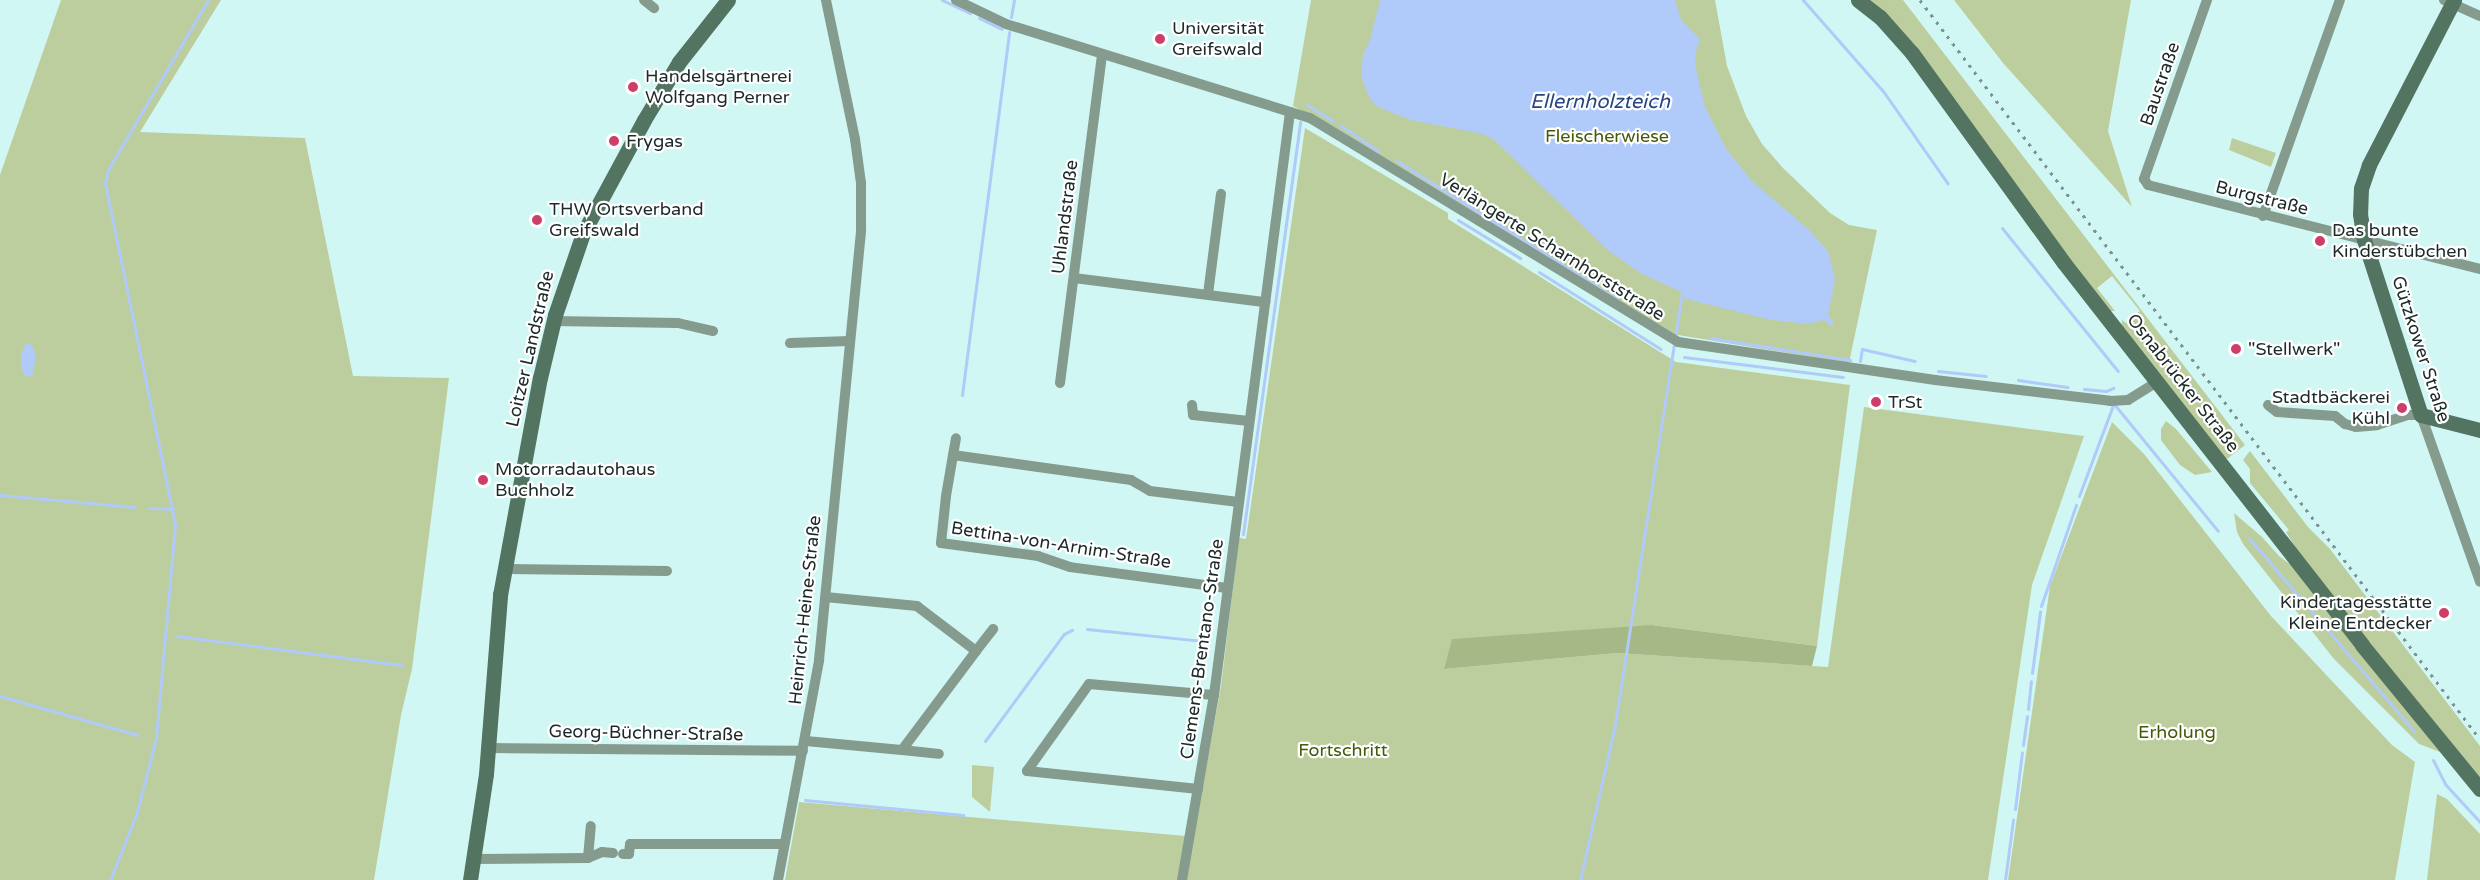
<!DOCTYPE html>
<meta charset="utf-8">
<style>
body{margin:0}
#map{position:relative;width:2480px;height:880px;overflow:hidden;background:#d1f7f5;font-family:"Varela Round",sans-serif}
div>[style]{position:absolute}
.green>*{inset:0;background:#bdce9e}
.forest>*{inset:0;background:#a6b885}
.water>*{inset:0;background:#b0caf9}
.stream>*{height:3px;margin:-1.5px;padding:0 1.5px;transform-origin:1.5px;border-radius:1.5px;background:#b0caf9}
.street>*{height:10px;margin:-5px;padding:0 5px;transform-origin:5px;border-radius:5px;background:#849b8d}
.secondary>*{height:15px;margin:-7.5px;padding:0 7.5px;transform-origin:7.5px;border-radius:7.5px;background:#527460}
.rail>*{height:3px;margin-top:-1.5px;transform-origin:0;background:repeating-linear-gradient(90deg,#7a9493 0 3px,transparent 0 9px)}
.dots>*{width:16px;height:16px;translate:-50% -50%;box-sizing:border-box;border:3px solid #fff;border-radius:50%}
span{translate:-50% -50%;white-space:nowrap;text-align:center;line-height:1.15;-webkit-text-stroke:4.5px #fff;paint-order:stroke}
.poi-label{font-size:18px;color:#1b2928}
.left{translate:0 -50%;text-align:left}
.right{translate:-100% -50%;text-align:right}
.street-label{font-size:18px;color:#1b2928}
.park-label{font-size:18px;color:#455908}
.water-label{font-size:20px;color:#29467f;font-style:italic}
</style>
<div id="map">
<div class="green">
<div style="clip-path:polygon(61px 0,221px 0,140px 132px,305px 138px,353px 376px,449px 378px,412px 669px,401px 715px,374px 880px,0 880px,0 175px)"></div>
<div style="clip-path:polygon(1311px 0,1715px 0,1727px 66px,1746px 116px,1762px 144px,1783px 168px,1830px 213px,1849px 225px,1877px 230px,1849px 363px,1666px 333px,1333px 128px,1293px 106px)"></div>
<div style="clip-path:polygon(1866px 0,1903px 0,2245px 445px,2227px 459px,2222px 456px,2121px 329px,2122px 320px,2126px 323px,2140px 311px,2112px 276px,2097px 288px,2115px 311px,2107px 311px)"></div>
<div style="clip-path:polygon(1954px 0,2131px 0,2108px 131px,2132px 207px,2003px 63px)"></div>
<div style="clip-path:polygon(1305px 128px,1448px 213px,1448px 219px,1676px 362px,1850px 385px,1817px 646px,1652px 625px,1444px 669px,1617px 653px,1828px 667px,1864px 407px,2084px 436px,2032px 585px,1988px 880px,1186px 880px,1221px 686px,1239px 538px,1246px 539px)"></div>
<div style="clip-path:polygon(2232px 138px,2276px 153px,2271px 167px,2229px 150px)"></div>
<div style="clip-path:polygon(2166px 421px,2176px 429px,2212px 472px,2195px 475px,2180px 465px,2161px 440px,2161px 429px)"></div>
<div style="clip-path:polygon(2112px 422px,2144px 454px,2271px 616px,2392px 745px,2415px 762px,2395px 880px,2008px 880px,2050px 586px)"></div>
<div style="clip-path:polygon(2250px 451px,2308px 527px,2330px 549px,2480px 746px,2480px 782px,2305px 563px,2286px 532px,2289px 530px,2250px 483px,2250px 469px,2243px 460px)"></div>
<div style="clip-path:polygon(2234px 513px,2262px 537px,2279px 556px,2300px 572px,2440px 752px,2419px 744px,2334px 659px,2243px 544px,2237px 532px)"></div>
<div style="clip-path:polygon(972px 765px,994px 767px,990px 812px,972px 797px)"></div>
<div style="clip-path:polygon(2437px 794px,2447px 799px,2480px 834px,2480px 880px,2427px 880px)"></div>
<div style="clip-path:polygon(799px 802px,1186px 836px,1178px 880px,785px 880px)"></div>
</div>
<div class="forest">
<div style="clip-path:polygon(1652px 625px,1817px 646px,1812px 666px,1617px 653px,1444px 669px,1452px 639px)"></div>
</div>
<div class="water">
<div style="clip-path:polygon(1380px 0,1675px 0,1681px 20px,1700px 39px,1696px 51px,1695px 65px,1705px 107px,1726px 149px,1752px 181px,1807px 228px,1828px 251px,1835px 280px,1828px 315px,1834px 323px,1831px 326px,1824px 320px,1807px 324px,1767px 319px,1686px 299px,1682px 292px,1642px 274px,1610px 252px,1493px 139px,1483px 134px,1411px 120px,1378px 107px,1370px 99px,1361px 76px,1363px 55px,1370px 40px)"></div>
<div style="clip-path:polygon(26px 343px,32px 345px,36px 356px,32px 377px,24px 375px,21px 366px,21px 355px)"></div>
</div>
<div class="stream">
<div style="left:942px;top:0;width:31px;rotate:25deg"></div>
<div style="left:1803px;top:0;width:121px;rotate:48.7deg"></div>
<div style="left:1883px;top:91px;width:113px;rotate:55deg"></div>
<div style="left:1011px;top:17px;width:17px;rotate:-80deg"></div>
<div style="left:979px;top:18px;width:25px;rotate:26deg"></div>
<div style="left:1306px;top:104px;width:32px;rotate:32deg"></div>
<div style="left:1340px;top:125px;width:46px;rotate:34.4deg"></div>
<div style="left:1397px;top:161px;width:260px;rotate:32.1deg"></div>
<div style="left:1458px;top:220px;width:73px;rotate:31.5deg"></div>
<div style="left:2002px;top:228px;width:184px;rotate:51deg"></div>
<div style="left:1539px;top:272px;width:144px;rotate:32.3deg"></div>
<div style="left:1675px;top:338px;width:47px;rotate:-81.3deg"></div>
<div style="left:1710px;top:338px;width:142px;rotate:8.9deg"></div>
<div style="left:1684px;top:357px;width:160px;rotate:7.2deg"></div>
<div style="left:1860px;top:361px;width:12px;rotate:-81deg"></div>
<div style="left:1862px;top:349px;width:54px;rotate:12.8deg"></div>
<div style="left:1938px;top:371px;width:48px;rotate:5.9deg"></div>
<div style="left:2018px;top:380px;width:50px;rotate:8deg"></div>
<div style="left:2084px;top:389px;width:22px;rotate:5deg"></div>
<div style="left:2106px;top:391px;width:8px;rotate:-23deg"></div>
<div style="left:962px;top:395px;width:366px;rotate:-82.6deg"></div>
<div style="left:2114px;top:404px;width:164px;rotate:50.7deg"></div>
<div style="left:0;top:495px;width:135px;rotate:5.1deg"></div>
<div style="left:2079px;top:496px;width:97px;rotate:-69.5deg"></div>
<div style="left:148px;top:508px;width:25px;rotate:2deg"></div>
<div style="left:1243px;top:534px;width:416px;rotate:-82.1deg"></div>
<div style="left:2249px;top:538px;width:254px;rotate:49.5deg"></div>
<div style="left:2041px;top:606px;width:107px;rotate:-70.9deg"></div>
<div style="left:1087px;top:629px;width:118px;rotate:5.9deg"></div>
<div style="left:177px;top:636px;width:226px;rotate:7.4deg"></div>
<div style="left:2032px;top:673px;width:62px;rotate:-82.5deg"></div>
<div style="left:0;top:696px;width:143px;rotate:15.8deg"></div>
<div style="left:2028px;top:709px;width:28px;rotate:-84deg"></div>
<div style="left:985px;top:741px;width:133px;rotate:-53.6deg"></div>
<div style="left:1064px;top:634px;width:9px;rotate:-27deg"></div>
<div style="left:2023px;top:745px;width:29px;rotate:-82deg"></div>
<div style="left:2433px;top:760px;width:27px;rotate:63deg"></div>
<div style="left:2445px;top:784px;width:52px;rotate:47.4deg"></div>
<div style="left:805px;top:800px;width:159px;rotate:5.4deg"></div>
<div style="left:2015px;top:809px;width:57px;rotate:-83deg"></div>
<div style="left:110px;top:880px;width:73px;rotate:-68.3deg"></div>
<div style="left:137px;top:812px;width:76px;rotate:-75.6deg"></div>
<div style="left:156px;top:738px;width:215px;rotate:-84.9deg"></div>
<div style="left:175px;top:524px;width:349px;rotate:-101.6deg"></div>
<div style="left:105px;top:182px;width:15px;rotate:-74deg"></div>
<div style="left:109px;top:168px;width:195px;rotate:-59.5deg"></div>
<div style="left:1580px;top:880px;width:159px;rotate:-77.3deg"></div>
<div style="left:1615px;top:725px;width:386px;rotate:-81.2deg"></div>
<div style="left:2005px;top:880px;width:61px;rotate:-82.4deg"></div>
</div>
<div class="street">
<div style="left:644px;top:0;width:13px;rotate:39deg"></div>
<div style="left:956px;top:0;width:55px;rotate:25.6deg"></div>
<div style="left:1006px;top:24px;width:318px;rotate:17.2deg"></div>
<div style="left:1310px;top:118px;width:431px;rotate:31.3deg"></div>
<div style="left:1678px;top:342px;width:260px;rotate:8.4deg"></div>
<div style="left:1935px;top:380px;width:176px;rotate:6.8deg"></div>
<div style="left:2110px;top:401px;width:18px;rotate:-3deg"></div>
<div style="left:2128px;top:400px;width:36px;rotate:-32deg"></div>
<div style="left:2207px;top:0;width:190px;rotate:109.4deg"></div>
<div style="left:2144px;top:179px;width:7px;rotate:56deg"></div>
<div style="left:2148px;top:185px;width:342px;rotate:14.2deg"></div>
<div style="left:2444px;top:0;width:39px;rotate:24deg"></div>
<div style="left:2263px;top:216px;width:229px;rotate:-70.4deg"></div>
<div style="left:1074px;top:278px;width:193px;rotate:7.2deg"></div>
<div style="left:1208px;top:294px;width:101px;rotate:-82.6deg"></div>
<div style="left:553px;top:321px;width:125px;rotate:0.9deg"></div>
<div style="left:678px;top:323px;width:36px;rotate:13deg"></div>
<div style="left:790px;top:343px;width:60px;rotate:-1.9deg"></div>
<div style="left:1060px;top:383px;width:331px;rotate:-82.7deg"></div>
<div style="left:1192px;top:405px;width:10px;rotate:84deg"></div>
<div style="left:1193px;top:415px;width:56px;rotate:6.1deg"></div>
<div style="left:2268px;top:405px;width:11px;rotate:38deg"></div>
<div style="left:2277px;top:412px;width:58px;rotate:3.9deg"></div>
<div style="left:2335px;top:416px;width:13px;rotate:39deg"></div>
<div style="left:2345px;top:424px;width:11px;rotate:15deg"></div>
<div style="left:2356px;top:427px;width:21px;rotate:-5deg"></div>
<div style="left:2377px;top:425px;width:33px;rotate:-18deg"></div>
<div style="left:2408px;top:415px;width:13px"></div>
<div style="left:2421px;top:415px;width:177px;rotate:70.5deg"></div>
<div style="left:953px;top:455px;width:17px;rotate:-80deg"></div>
<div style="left:504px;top:569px;width:163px;rotate:0.7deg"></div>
<div style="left:1227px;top:588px;width:158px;rotate:-172.4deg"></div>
<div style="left:1070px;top:567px;width:34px;rotate:-161deg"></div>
<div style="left:1038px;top:556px;width:98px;rotate:-172.4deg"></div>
<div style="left:941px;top:543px;width:47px;rotate:-83.9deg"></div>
<div style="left:946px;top:496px;width:42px;rotate:-80.3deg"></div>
<div style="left:953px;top:455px;width:180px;rotate:8deg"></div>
<div style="left:1131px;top:480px;width:22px;rotate:30deg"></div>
<div style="left:1150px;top:491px;width:89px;rotate:7.1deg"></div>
<div style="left:976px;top:651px;width:28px;rotate:-52deg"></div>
<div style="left:806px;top:741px;width:96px;rotate:5.4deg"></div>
<div style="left:902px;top:750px;width:124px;rotate:-53.2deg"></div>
<div style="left:976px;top:651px;width:74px;rotate:-142.7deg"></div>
<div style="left:917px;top:606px;width:92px;rotate:-174.4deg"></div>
<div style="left:489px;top:748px;width:314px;rotate:0.5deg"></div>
<div style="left:902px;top:750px;width:37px;rotate:6deg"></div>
<div style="left:1198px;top:789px;width:172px;rotate:-174deg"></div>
<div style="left:1027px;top:771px;width:107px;rotate:-54.5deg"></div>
<div style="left:1089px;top:684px;width:125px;rotate:5deg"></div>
<div style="left:623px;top:854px;width:6px"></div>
<div style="left:629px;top:854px;width:10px;rotate:-84deg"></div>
<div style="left:630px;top:844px;width:154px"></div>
<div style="left:588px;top:858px;width:32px;rotate:-85deg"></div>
<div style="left:474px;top:859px;width:114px;rotate:-0.5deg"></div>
<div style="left:588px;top:858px;width:15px;rotate:-23deg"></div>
<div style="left:602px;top:852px;width:11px;rotate:5deg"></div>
<div style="left:778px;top:880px;width:224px;rotate:-79.4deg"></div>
<div style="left:819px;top:660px;width:432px;rotate:-84.4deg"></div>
<div style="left:861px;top:230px;width:47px;rotate:-90deg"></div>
<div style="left:861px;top:183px;width:44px;rotate:-97.8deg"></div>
<div style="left:855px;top:139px;width:142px;rotate:-101.8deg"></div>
<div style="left:1182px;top:880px;width:188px;rotate:-80.2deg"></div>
<div style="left:1214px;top:695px;width:588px;rotate:-82.57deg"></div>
</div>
<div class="secondary">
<div style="left:1858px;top:0;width:28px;rotate:38deg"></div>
<div style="left:1880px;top:17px;width:48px;rotate:48.4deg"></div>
<div style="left:1912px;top:53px;width:259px;rotate:54.1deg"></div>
<div style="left:2064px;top:263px;width:484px;rotate:52deg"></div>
<div style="left:2362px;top:645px;width:186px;rotate:50.7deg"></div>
<div style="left:2454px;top:0;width:186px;rotate:117.3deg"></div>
<div style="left:2369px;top:165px;width:24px;rotate:109deg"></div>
<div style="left:2361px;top:188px;width:26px;rotate:92deg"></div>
<div style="left:2360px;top:214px;width:26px;rotate:81deg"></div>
<div style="left:2364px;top:240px;width:184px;rotate:72deg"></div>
<div style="left:2421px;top:415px;width:61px;rotate:14.3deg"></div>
<div style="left:470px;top:880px;width:107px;rotate:-81.4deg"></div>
<div style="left:486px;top:774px;width:180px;rotate:-85.5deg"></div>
<div style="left:500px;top:595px;width:221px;rotate:-79.6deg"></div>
<div style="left:540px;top:378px;width:65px;rotate:-76.6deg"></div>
<div style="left:555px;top:315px;width:87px;rotate:-71.1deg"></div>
<div style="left:583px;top:233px;width:128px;rotate:-61.6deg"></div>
<div style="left:644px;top:120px;width:68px;rotate:-58.9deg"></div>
<div style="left:679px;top:62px;width:79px;rotate:-51.7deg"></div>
</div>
<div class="rail">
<div style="left:1920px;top:0;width:927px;rotate:52.85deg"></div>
</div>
<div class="dots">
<div style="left:1160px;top:39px;background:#cd3f69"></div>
<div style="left:633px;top:87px;background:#cd3f69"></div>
<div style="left:614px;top:141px;background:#cd3f69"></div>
<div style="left:537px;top:220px;background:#cd3f69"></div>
<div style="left:2320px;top:241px;background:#cd3f69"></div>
<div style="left:2236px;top:349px;background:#cd3f69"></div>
<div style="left:1876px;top:402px;background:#cd3f69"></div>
<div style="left:2402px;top:408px;background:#cd3f69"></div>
<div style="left:483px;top:480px;background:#cd3f69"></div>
<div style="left:2444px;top:613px;background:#cd3f69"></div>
</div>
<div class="poi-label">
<span class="left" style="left:1172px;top:39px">Universität<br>Greifswald</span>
<span class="left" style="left:645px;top:87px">Handelsgärtnerei<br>Wolfgang Perner</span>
<span class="left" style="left:626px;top:141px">Frygas</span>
<span class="left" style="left:549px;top:220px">THW Ortsverband<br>Greifswald</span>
<span class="left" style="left:2332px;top:241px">Das bunte<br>Kinderstübchen</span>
<span class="left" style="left:2248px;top:349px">"Stellwerk"</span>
<span class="right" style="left:2390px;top:408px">Stadtbäckerei<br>Kühl</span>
<span class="left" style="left:1888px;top:402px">TrSt</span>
<span class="left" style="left:495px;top:480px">Motorradautohaus<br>Buchholz</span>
<span class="right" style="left:2432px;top:613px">Kindertagesstätte<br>Kleine Entdecker</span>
</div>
<div class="street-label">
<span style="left:2160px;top:84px;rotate:-71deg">Baustraße</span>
<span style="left:2262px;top:198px;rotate:14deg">Burgstraße</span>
<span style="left:1065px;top:217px;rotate:-83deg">Uhlandstraße</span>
<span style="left:1552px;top:247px;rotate:32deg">Verlängerte Scharnhorststraße</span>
<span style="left:530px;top:349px;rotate:-77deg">Loitzer Landstraße</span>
<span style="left:2421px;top:349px;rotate:72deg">Gützkower Straße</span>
<span style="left:2183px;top:383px;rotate:52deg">Osnabrücker Straße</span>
<span style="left:1061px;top:545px;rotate:9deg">Bettina-von-Arnim-Straße</span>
<span style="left:805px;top:610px;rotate:-84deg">Heinrich-Heine-Straße</span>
<span style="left:1202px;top:649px;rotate:-82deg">Clemens-Brentano-Straße</span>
<span style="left:646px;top:733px;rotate:1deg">Georg-Büchner-Straße</span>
</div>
<div class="park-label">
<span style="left:1607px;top:136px">Fleischerwiese</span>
<span style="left:2177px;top:732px">Erholung</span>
<span style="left:1343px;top:750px">Fortschritt</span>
</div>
<div class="water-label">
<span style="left:1600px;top:102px">Ellernholzteich</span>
</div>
</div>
